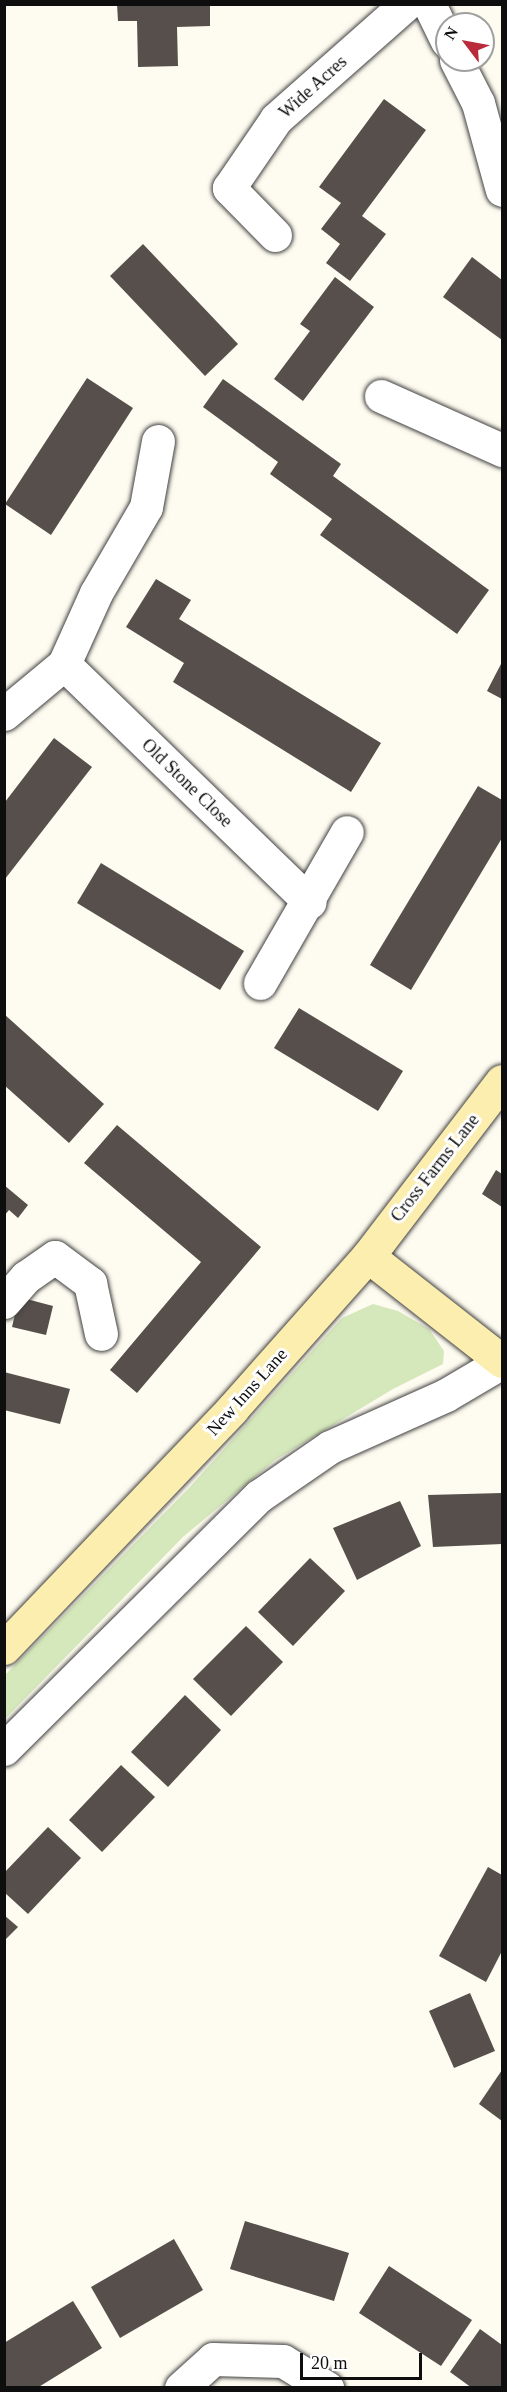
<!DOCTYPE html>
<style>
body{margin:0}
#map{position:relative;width:507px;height:2392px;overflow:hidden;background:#fefbf0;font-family:"Times New Roman",serif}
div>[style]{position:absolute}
.green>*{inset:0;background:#d5e8bb}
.building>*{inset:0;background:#564f4b}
.roads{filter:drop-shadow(0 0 2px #414141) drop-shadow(0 0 2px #414141)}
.street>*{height:33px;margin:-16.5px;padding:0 16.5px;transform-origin:16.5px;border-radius:16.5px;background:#fff}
.secondary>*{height:33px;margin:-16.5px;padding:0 16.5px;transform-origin:16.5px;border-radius:16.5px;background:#fceeae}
span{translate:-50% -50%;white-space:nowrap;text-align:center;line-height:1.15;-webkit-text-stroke:6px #fff;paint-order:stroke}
.street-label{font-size:18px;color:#0e0e0e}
.frame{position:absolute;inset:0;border:6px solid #0e0e0e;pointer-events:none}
.north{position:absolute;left:435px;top:12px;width:60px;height:60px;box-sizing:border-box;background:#fff;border:2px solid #9f9f9f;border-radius:50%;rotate:302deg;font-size:16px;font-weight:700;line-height:24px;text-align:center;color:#0e0e0e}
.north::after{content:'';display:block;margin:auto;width:21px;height:27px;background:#b92b3b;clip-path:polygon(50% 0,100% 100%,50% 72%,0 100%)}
.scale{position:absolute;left:300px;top:2353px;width:122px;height:27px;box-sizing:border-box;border:3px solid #0e0e0e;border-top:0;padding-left:8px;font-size:18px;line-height:21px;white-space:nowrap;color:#0e0e0e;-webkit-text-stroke:4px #fff;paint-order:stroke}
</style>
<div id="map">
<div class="green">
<div style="clip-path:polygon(373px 1304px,398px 1311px,429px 1329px,444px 1351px,443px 1364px,393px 1389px,275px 1460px,183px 1537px,5px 1719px,5px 1675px,189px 1488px,342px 1318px)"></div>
</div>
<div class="building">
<div style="clip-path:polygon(117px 4px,210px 4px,210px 26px,177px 27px,178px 66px,138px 67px,137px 21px,118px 21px)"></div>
<div style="clip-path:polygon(384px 99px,426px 130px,362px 216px,386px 234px,350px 281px,326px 263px,340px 244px,321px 229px,341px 203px,319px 187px)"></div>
<div style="clip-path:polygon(143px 244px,238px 344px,205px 376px,110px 276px)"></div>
<div style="clip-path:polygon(472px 257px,502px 280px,502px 340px,443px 297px)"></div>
<div style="clip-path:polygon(335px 277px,374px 307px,303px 401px,274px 379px,310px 331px,300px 324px)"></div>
<div style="clip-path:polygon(87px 378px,133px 408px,51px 535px,5px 504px)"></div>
<div style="clip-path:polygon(223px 379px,341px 464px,333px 476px,489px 590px,457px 634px,320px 535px,332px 519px,270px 474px,278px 462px,203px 407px)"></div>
<div style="clip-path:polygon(156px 579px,191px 600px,179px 619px,381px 743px,351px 792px,173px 682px,184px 663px,126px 627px)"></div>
<div style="clip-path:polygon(502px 662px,502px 699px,487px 691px)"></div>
<div style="clip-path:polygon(54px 738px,92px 767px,5px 879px,5px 802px)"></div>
<div style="clip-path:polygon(478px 786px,502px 800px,502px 838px,411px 990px,370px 965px)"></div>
<div style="clip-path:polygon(101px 863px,244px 951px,220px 990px,77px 903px)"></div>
<div style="clip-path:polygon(299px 1008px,403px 1071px,378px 1111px,274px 1048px)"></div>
<div style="clip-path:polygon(4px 1014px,104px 1104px,69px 1143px,4px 1085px)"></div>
<div style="clip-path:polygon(117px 1125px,261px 1247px,137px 1393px,110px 1370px,201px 1262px,84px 1163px)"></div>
<div style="clip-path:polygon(496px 1170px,502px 1174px,502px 1207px,482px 1194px)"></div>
<div style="clip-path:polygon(4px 1185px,28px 1205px,18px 1218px,9px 1210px,4px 1216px)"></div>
<div style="clip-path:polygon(19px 1297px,53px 1306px,46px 1335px,12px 1327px)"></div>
<div style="clip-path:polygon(4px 1372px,70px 1389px,60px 1424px,4px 1410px)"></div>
<div style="clip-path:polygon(502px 1493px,502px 1544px,433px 1547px,428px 1495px)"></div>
<div style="clip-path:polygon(400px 1501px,421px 1546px,357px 1580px,333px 1528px)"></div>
<div style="clip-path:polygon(310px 1558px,345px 1591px,293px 1646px,258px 1612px)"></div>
<div style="clip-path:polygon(246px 1626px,283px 1662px,231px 1716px,193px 1679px)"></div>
<div style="clip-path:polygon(185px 1695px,221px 1730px,168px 1787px,131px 1752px)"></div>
<div style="clip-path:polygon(121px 1765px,155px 1797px,102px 1852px,69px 1820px)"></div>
<div style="clip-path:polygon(48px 1827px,81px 1858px,28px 1914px,4px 1892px,4px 1873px)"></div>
<div style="clip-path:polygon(488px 1867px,502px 1875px,502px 1951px,486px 1982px,439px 1956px)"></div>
<div style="clip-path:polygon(4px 1915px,18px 1927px,4px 1941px)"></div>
<div style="clip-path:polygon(470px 1993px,495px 2051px,454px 2068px,429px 2011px)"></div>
<div style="clip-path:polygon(502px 2070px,502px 2121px,479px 2104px)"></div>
<div style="clip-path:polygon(245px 2221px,349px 2253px,334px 2301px,230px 2269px)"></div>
<div style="clip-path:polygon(174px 2239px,203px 2290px,120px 2338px,91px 2287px)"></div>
<div style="clip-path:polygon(389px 2266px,472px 2320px,441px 2366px,359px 2313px)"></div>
<div style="clip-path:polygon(73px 2301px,102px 2348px,37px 2388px,4px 2388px,4px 2343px)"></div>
<div style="clip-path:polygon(480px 2329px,502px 2345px,502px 2388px,472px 2388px,450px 2372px)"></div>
</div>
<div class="roads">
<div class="street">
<div style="left:429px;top:4px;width:41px;rotate:64.1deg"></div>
<div style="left:456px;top:60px;width:48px;rotate:62.9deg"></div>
<div style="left:478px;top:103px;width:90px;rotate:74.6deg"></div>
<div style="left:275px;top:235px;width:66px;rotate:-134.4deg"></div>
<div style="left:229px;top:188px;width:83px;rotate:-55.7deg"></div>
<div style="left:276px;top:119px;width:174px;rotate:-41.5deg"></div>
<div style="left:381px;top:396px;width:133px;rotate:24.1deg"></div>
<div style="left:64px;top:664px;width:342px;rotate:44.1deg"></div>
<div style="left:4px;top:714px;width:78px;rotate:-39.8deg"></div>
<div style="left:64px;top:664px;width:78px;rotate:-65.7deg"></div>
<div style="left:96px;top:593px;width:99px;rotate:-59.8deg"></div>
<div style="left:146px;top:507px;width:67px;rotate:-79.7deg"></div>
<div style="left:260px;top:983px;width:174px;rotate:-60.1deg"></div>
<div style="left:4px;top:1302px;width:33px;rotate:-49deg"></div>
<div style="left:26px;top:1277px;width:35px;rotate:-35deg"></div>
<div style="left:55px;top:1257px;width:44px;rotate:36.6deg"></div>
<div style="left:90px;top:1283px;width:52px;rotate:77.8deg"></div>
<div style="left:4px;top:1749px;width:359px;rotate:-44.8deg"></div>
<div style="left:259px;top:1496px;width:86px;rotate:-34.6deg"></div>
<div style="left:330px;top:1447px;width:127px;rotate:-24.1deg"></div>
<div style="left:446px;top:1395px;width:65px;rotate:-30.5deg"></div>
<div style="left:181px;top:2388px;width:43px;rotate:-42.2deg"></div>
<div style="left:213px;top:2359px;width:70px;rotate:1.6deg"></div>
<div style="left:283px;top:2361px;width:52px;rotate:31.5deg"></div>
</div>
<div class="secondary">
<div style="left:368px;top:1256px;width:170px;rotate:38.1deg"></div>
<div style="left:4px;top:1648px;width:330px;rotate:-46.3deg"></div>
<div style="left:232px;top:1409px;width:205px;rotate:-48.4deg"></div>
<div style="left:368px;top:1256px;width:220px;rotate:-52.6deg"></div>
</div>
</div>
<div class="street-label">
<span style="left:313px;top:87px;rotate:-42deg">Wide Acres</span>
<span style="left:187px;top:783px;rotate:44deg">Old Stone Close</span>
<span style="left:435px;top:1168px;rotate:-52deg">Cross Farms Lane</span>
<span style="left:247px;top:1392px;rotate:-48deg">New Inns Lane</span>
</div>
<div class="frame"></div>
<div class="north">N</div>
<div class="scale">20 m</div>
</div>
